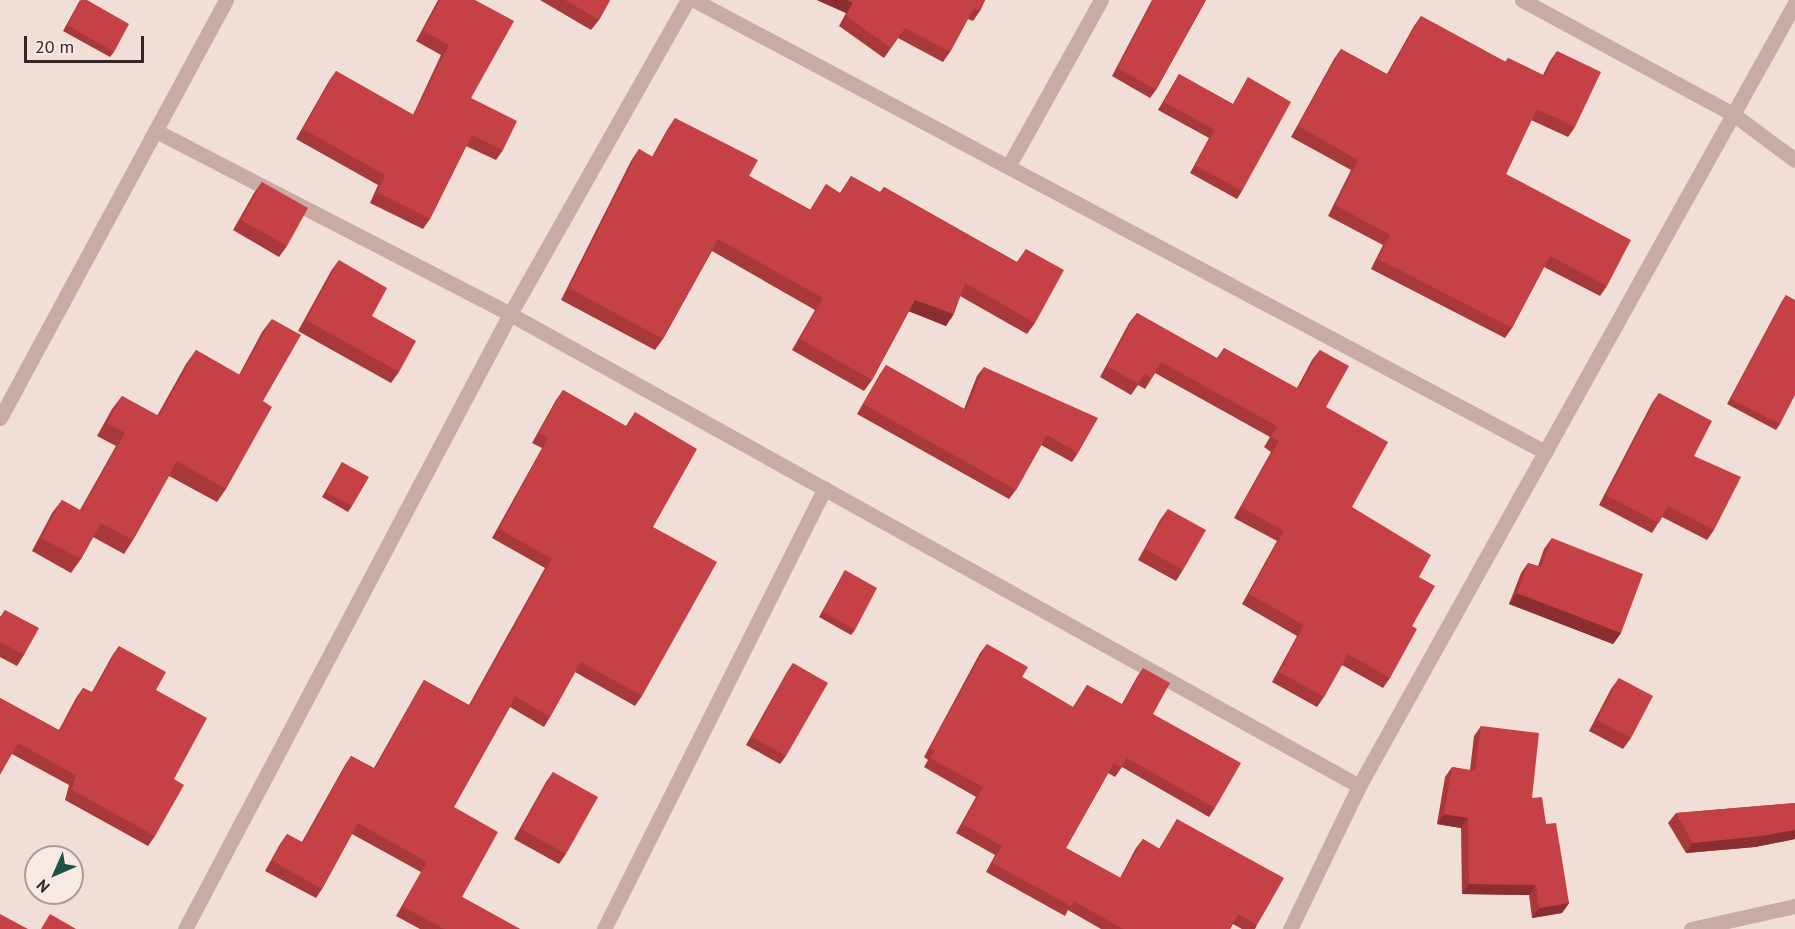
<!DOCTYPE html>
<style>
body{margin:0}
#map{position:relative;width:1795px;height:929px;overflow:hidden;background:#f0ded7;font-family:"PT Sans",sans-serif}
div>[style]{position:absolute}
.minor>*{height:15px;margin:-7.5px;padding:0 7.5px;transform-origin:7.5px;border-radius:7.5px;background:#c8aba4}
.tertiary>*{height:15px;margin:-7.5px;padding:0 7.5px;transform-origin:7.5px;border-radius:7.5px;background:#c8aba4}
.wall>*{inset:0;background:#a9383b}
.shaded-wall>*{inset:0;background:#8a2e30}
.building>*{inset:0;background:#c54145}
span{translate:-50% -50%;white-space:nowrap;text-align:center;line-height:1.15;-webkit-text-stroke:6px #f8e9e3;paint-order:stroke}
.north{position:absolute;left:24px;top:845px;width:60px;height:60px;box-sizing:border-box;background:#f8e9e3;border:2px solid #a99b97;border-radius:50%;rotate:225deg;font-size:16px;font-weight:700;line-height:24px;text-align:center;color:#332625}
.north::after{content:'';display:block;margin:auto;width:21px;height:27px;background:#1c5448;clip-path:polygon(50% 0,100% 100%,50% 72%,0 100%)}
.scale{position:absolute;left:24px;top:36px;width:120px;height:27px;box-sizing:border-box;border:3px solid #332625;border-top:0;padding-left:8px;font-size:18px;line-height:21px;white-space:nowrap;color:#332625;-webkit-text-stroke:4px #f8e9e3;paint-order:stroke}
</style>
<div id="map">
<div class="minor">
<div style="left:694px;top:0;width:964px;rotate:27.97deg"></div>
<div style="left:1522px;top:0;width:240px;rotate:28.4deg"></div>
<div style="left:1733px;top:114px;width:77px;rotate:36.6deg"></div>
<div style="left:156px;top:131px;width:399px;rotate:27.3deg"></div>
<div style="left:510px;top:314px;width:971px;rotate:29.07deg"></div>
<div style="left:1008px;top:167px;width:191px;rotate:-60.9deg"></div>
<div style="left:185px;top:929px;width:696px;rotate:-62.15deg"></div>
<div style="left:510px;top:314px;width:361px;rotate:-60.5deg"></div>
<div style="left:604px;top:929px;width:493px;rotate:-63.4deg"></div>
<div style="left:1290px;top:929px;width:159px;rotate:-64.2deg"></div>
<div style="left:1359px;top:786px;width:896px;rotate:-60.89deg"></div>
<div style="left:1691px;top:929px;width:107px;rotate:-12.5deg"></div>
</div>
<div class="tertiary">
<div style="left:0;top:418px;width:475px;rotate:-61.6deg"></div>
</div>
<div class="wall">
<div style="clip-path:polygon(80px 0,114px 52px,110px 57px,63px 31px)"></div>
<div style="clip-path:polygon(438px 0,475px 0,471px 98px,503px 150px,496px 160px,466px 146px,430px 219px,423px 229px,370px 203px,378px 185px,296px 139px,329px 81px,336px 71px,413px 115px,441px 55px,416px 41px)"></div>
<div style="clip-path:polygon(540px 0,610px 0,599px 20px,591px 30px)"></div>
<div style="clip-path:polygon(817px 0,985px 0,980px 11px,973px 21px,968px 19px,950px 52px,943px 62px,898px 38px,884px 58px,839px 26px,846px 13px)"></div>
<div style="clip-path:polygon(1152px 0,1206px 0,1156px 90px,1150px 98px,1112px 76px)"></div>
<div style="clip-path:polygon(1421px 16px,1505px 62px,1508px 58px,1543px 75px,1550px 61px,1557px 51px,1575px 127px,1568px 137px,1531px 120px,1506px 174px,1607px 286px,1600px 296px,1544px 267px,1512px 328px,1505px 338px,1371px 269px,1383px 245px,1328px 216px,1351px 170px,1291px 137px,1334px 59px,1341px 49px,1387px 74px,1414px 26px)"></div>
<div style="clip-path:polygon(1179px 74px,1233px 104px,1248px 77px,1242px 191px,1237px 199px,1190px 173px,1209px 138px,1158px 110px)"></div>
<div style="clip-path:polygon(675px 118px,749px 176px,810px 210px,826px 184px,840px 193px,851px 176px,880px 192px,884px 187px,1017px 262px,1026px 249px,1035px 323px,1027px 334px,960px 296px,946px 326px,909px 311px,872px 380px,864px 391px,792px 350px,815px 310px,712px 251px,663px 339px,655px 350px,561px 300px,631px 161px,639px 149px,652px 157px,667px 130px)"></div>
<div style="clip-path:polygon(262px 182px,287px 246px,279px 257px,233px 230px,254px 193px)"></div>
<div style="clip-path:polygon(339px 260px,372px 316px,399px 372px,391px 383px,298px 331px,331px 271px)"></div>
<div style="clip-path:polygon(1786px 295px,1780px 424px,1776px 430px,1727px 404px,1782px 301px)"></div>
<div style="clip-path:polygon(1137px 313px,1217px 358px,1224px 348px,1297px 388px,1312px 360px,1320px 350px,1326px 407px,1352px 507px,1419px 577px,1412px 626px,1390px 678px,1383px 688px,1342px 665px,1324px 697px,1317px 707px,1272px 682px,1297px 636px,1242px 604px,1277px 541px,1234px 518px,1271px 452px,1264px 447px,1270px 437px,1155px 373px,1145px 389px,1138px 385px,1131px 395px,1100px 377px,1129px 323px)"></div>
<div style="clip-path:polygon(272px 319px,263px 401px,226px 489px,217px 502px,169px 476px,133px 540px,124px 554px,93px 537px,81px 559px,71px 573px,32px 551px,52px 513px,62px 500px,80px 510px,116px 446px,97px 436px,112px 409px,122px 396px,157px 416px,186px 364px,196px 350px,239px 375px,262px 332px)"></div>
<div style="clip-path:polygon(886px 365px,964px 409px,977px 376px,984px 367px,1078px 453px,1072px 462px,1041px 445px,1016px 490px,1009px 499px,857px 414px,880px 374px)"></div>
<div style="clip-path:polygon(563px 390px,626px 426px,635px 412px,653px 527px,642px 696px,635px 706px,575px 672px,550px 717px,544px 727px,510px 707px,454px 807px,462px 897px,520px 929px,420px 929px,396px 916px,421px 872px,352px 834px,322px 889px,316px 898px,265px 871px,280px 844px,287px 834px,302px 842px,345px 765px,351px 756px,374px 768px,418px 690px,424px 680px,469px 705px,545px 568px,492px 538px,542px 448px,532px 443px,556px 400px)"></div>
<div style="clip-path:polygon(1659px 393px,1694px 456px,1714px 530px,1707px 540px,1662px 517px,1652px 533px,1599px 505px,1652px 403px)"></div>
<div style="clip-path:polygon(342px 462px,352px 506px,348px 512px,322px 497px)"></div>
<div style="clip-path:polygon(1168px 509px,1183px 570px,1176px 581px,1138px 560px,1160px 520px)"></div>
<div style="clip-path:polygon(1552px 538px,1621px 633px,1613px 644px,1509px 604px,1521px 573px,1528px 563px,1538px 566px,1544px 549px)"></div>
<div style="clip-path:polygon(845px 570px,855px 630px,851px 635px,819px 617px)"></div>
<div style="clip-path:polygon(5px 610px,24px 655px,17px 666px,0 657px,0 617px)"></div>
<div style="clip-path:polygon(987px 644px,1022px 677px,1073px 707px,1087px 685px,1122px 704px,1137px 677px,1143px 668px,1153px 714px,1215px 808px,1209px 817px,1122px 767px,1115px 777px,1108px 773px,1066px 848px,1120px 878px,1136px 848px,1143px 839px,1159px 849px,1177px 819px,1257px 925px,1255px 929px,1242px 929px,1233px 924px,1230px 929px,1101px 929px,1068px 910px,1065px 916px,986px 872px,995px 855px,956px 833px,976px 797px,924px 767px,928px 760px,924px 757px,980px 653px)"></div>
<div style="clip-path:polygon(119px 646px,156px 690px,174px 779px,155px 836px,148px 846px,65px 800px,69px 785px,12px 754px,0 698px,59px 730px,76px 698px,83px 688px,92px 692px,112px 656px)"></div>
<div style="clip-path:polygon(793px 663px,786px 756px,780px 764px,746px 745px,787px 672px)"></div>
<div style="clip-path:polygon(1619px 678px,1631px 738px,1623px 749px,1589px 731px,1611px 689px)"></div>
<div style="clip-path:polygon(1481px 726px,1532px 798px,1546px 824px,1569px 903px,1562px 913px,1532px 918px,1529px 895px,1462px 894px,1461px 828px,1437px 824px,1445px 777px,1452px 767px,1470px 770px,1474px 736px)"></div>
<div style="clip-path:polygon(553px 772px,566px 854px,559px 864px,514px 839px,546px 782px)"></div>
<div style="clip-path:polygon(1795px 803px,1795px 839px,1755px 847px,1686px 853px,1668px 823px,1676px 813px)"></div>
</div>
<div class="shaded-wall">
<div style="clip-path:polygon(817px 0,847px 0,853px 3px,846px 13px)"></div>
<div style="clip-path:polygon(915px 300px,954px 314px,946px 326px,908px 311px)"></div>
<div style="clip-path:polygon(1517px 593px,1621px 633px,1613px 644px,1509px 604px)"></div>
<div style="clip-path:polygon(1444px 814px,1468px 818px,1461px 828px,1437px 824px)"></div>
<div style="clip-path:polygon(1795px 830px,1795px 839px,1755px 847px,1686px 853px,1693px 843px)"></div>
<div style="clip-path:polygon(1469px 884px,1536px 885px,1529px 895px,1462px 894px)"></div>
<div style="clip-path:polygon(1569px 903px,1562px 913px,1532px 918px,1539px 908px)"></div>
</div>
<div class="building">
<div style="clip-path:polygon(81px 0,87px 0,129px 24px,114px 52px,67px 25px)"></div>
<div style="clip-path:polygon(440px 0,475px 0,514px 21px,471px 98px,517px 121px,503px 150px,472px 135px,430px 219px,377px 192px,385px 175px,303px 129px,336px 71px,414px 115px,449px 45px,423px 31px)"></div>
<div style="clip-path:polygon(565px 0,610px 0,599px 20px)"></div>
<div style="clip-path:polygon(847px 0,985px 0,980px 11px,974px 8px,950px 52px,905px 28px,891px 48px,846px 16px,853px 3px)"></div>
<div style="clip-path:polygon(1153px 0,1206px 0,1156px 90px,1118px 68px)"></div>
<div style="clip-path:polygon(1421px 16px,1506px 62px,1508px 58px,1545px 76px,1557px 51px,1601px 72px,1575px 127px,1537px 109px,1506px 174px,1631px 240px,1607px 286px,1550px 256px,1512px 328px,1378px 259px,1390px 235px,1335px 205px,1358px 160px,1298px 126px,1341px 49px,1388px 75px)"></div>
<div style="clip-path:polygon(1179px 74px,1233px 105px,1248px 77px,1291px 102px,1242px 191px,1195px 165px,1215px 130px,1164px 102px)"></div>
<div style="clip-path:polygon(675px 118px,758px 160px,749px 176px,811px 210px,826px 184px,841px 194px,851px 176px,881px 193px,884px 187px,1018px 263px,1026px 249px,1064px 270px,1035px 323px,965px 283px,954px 314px,915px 300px,872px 380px,800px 339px,823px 298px,718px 239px,663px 339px,569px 288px,639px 149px,653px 157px)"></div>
<div style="clip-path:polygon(262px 182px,308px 208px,287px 246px,241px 220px)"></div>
<div style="clip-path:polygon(339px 260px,387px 288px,372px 316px,416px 341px,399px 372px,306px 320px)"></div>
<div style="clip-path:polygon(1786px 295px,1795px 300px,1795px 395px,1780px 424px,1731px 399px)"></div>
<div style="clip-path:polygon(1137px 313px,1218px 359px,1224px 348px,1298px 389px,1320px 350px,1349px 366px,1326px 407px,1388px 442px,1352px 507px,1431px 555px,1419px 577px,1435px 586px,1412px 626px,1417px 629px,1390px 678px,1348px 654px,1324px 697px,1279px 672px,1304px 625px,1249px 594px,1284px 531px,1241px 507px,1279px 441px,1271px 437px,1277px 426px,1161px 362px,1152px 378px,1144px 374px,1138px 384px,1107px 366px)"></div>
<div style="clip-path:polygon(272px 319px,301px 335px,263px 401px,272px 407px,226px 489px,177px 461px,133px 540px,101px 523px,81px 559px,41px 538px,62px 500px,81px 511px,125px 433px,107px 423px,122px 396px,159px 416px,196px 350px,240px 375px)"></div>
<div style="clip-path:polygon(886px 365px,966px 410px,984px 367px,1098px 418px,1078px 453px,1047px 435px,1016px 490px,863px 404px)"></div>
<div style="clip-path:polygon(563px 390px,627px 427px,635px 412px,697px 449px,653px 527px,717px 562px,642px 696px,581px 662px,550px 717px,515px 696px,454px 807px,498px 832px,462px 897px,520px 929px,444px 929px,402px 906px,427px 862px,358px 823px,322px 889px,272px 861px,287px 834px,303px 843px,351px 756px,375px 769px,424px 680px,470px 706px,552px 559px,499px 529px,548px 438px,539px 433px)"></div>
<div style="clip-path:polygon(1659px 393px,1712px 421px,1694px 456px,1741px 477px,1714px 530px,1668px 506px,1659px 523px,1606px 495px)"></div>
<div style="clip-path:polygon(342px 462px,369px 477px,352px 506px,326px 492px)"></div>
<div style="clip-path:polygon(1168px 509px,1206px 530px,1183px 570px,1145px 549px)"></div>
<div style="clip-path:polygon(1552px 538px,1643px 574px,1621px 633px,1517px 593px,1528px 563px,1541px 567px)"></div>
<div style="clip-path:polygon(845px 570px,877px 588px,855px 630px,823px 612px)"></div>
<div style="clip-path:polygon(5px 610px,39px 628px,24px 655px,0 642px,0 619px)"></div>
<div style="clip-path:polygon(987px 644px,1028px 667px,1022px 677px,1074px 708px,1087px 685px,1123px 705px,1143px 668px,1170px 683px,1153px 714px,1241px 763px,1215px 808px,1127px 758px,1121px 768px,1114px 763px,1066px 848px,1121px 878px,1143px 839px,1160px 849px,1177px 819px,1284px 878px,1257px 925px,1238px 914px,1230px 929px,1123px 929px,1074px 901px,1071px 906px,992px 863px,1002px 846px,963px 824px,983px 787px,930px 758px,935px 751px,930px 748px)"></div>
<div style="clip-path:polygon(119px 646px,166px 672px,156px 690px,207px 718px,174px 779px,184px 785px,155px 836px,72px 790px,76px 775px,18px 743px,0 775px,0 698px,60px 731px,83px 688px,93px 693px)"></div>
<div style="clip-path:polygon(793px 663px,828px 683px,786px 756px,752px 737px)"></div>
<div style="clip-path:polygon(1619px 678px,1653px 696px,1631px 738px,1597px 720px)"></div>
<div style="clip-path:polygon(1481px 726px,1539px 733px,1532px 798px,1542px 797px,1546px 824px,1556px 823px,1569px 903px,1539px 908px,1536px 885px,1469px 884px,1468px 818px,1444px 814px,1452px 767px,1475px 771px)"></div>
<div style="clip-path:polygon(553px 772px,598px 797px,566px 854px,521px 829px)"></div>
<div style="clip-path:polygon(1795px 803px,1795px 830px,1762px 836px,1693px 843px,1676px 813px)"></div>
<div style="clip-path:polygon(0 914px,28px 929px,0 929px)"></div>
<div style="clip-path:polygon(50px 914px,76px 929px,41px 929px)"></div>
</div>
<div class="north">N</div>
<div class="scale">20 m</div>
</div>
